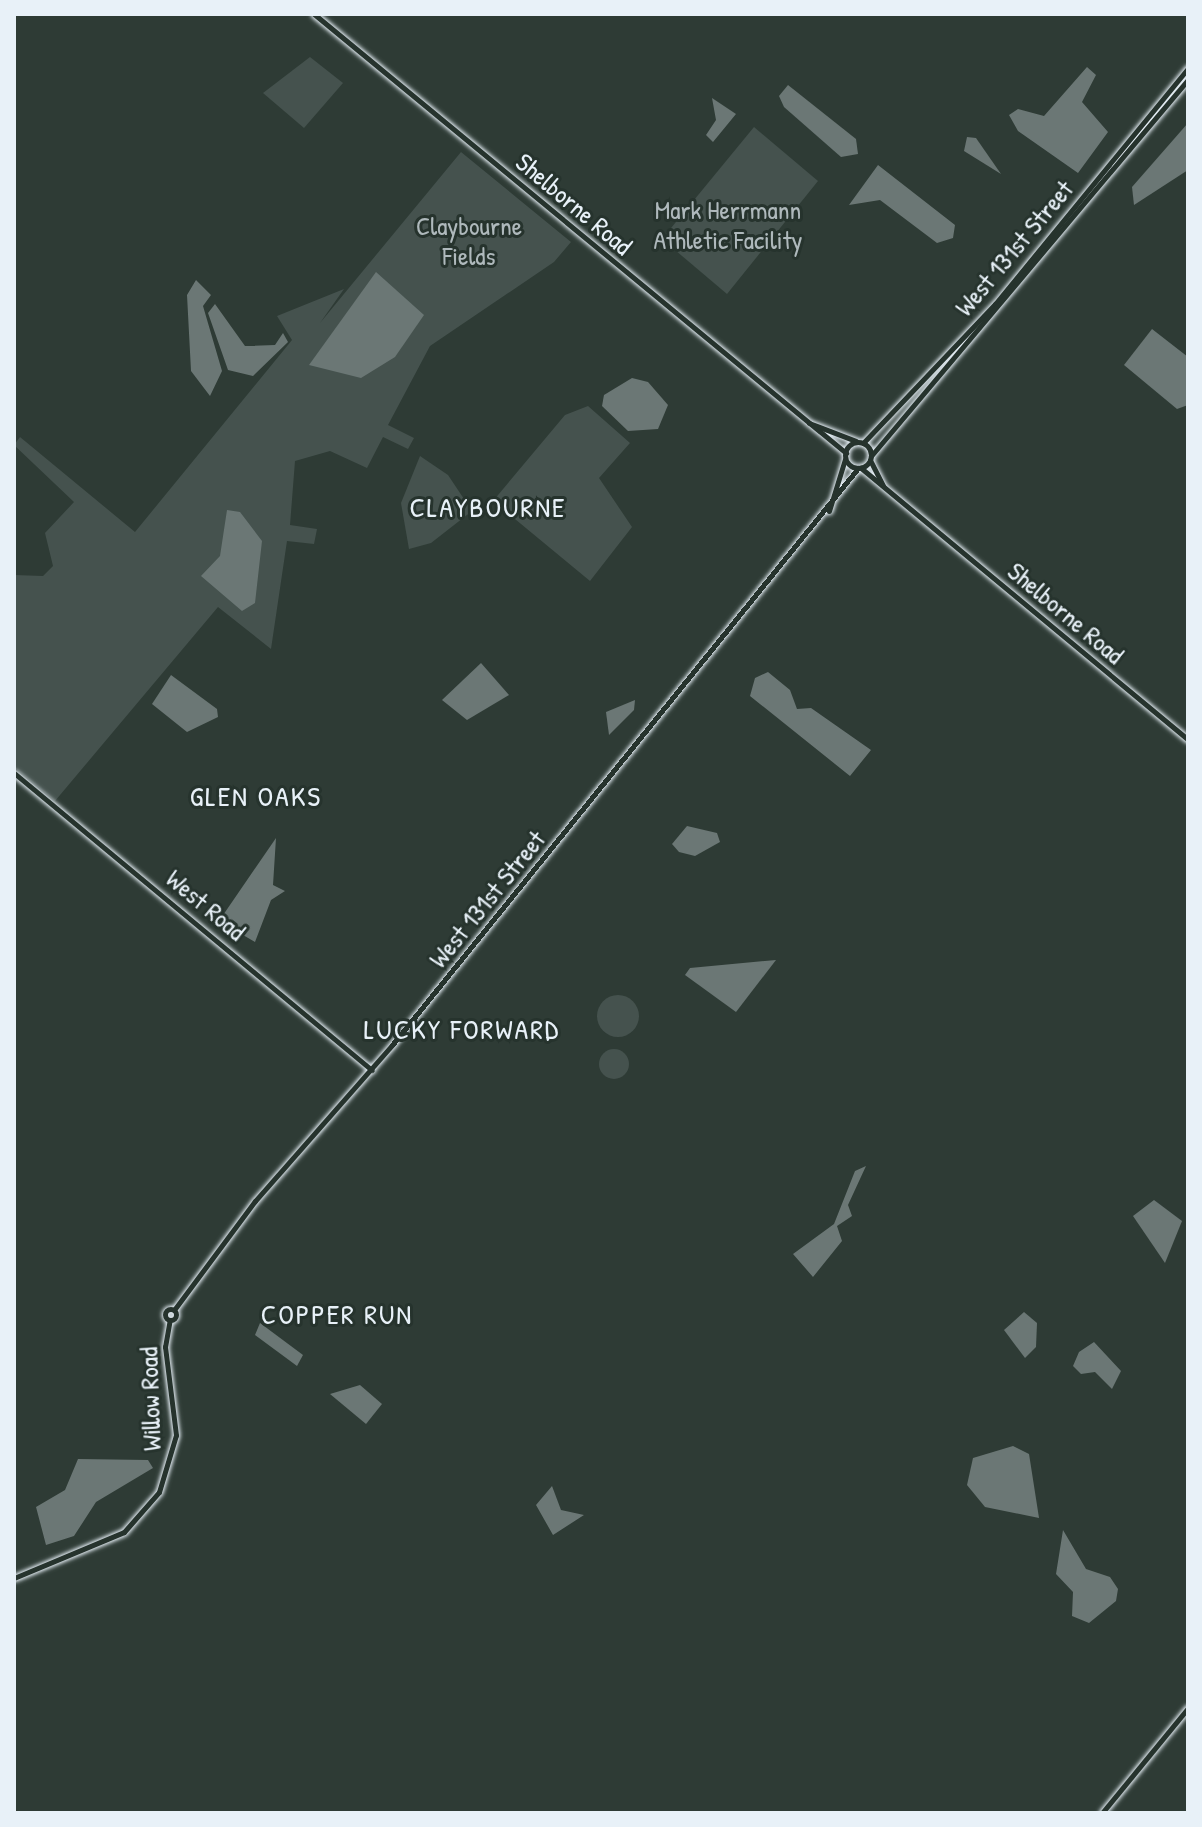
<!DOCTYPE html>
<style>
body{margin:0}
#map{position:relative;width:1202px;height:1827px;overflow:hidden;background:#2e3b35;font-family:"Patrick Hand",sans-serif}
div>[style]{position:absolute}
.green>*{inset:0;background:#45524e}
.round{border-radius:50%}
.water>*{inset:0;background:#6b7775}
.roads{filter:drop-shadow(0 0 2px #e8f1f8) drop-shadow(0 0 2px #e8f1f8)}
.tertiary>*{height:5px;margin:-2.5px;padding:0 2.5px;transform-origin:2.5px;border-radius:2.5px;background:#26332d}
.tertiary>.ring{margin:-2.5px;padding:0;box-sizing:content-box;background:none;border:5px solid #26332d;border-radius:50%}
span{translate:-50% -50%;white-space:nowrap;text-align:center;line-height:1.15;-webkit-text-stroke:6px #26332d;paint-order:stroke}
.street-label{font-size:26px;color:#e8f1f8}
.park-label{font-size:26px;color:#afb9bc}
.neighbourhood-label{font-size:28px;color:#e8f1f8;letter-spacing:2px}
.frame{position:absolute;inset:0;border:16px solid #e8f1f8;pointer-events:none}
</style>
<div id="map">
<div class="green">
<div style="clip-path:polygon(310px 57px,343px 83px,304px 128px,263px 93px)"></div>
<div style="clip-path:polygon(754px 127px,818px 181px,727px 294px,662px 239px)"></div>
<div style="clip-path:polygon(461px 152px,571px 242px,554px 262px,430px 346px,388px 425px,414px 438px,408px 449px,383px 437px,367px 468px,330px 451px,295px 461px,290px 525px,317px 529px,314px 544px,287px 541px,271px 649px,218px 607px,55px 801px,14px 767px,14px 575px,43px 576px,53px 566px,45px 533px,74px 502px,14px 445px,20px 437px,135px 532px,292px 340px,277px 316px,344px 289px,320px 323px)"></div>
<div style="clip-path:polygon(588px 406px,630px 443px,599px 478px,632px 527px,590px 581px,493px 501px,565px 415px)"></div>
<div style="clip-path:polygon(420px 456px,448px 475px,472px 511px,431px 543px,409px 549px,401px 503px)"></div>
<div class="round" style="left:597px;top:995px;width:42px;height:42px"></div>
<div class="round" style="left:599px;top:1049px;width:30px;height:30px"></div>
</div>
<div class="water">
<div style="clip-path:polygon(1087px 67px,1096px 75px,1082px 102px,1108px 132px,1078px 173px,1018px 131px,1009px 115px,1018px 109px,1044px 116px)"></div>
<div style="clip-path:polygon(788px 85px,856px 139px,858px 154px,841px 157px,784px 107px,779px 96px)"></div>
<div style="clip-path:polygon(712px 98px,736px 114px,713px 142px,706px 135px,716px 120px)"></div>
<div style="clip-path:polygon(1188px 123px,1188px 170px,1134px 205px,1132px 187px)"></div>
<div style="clip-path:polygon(967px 137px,976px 138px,1001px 174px,964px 151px)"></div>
<div style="clip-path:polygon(878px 165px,955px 225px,953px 238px,937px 243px,880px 200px,849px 205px)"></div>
<div style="clip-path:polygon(376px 272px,424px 315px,395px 357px,361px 378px,309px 365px)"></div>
<div style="clip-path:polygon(196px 280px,211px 295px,203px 306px,222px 371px,210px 396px,191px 371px,187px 295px)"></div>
<div style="clip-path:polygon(215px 304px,245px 346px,275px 345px,283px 333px,288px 342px,253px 376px,228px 370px,208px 313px)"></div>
<div style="clip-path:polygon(1152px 329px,1188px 357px,1188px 405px,1177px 409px,1124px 365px)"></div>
<div style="clip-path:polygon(632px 378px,648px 382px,668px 405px,658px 429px,628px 431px,602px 406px,604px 395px)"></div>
<div style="clip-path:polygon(227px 510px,240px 512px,262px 541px,255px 603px,242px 611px,201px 576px,220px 556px)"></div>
<div style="clip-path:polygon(481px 663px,509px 695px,467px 720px,442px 700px)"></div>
<div style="clip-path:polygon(768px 672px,790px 690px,797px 709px,811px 708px,871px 750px,850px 776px,750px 696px,755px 678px)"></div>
<div style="clip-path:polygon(171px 675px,217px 709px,218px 717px,187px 732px,152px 704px)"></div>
<div style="clip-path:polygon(635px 700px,634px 710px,609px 735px,606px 712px)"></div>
<div style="clip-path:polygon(687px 826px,717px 833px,720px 842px,695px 856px,679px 852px,672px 844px)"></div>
<div style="clip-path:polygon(276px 838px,273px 885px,285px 891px,271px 900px,255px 942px,219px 921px)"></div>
<div style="clip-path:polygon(776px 960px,736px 1012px,685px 975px,690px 968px)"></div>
<div style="clip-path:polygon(866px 1166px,848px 1205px,852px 1216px,837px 1226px,842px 1241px,813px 1277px,793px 1254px,834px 1224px,855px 1171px)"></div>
<div style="clip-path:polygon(1154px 1200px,1182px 1221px,1165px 1263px,1133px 1216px)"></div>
<div style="clip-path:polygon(1024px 1312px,1037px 1323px,1036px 1347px,1025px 1358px,1004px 1330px)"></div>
<div style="clip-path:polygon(260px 1323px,303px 1355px,297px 1366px,255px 1335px)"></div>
<div style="clip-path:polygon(1094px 1342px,1121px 1371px,1112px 1389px,1095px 1372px,1081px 1374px,1073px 1366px,1079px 1352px)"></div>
<div style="clip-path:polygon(360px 1385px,382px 1404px,366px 1424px,330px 1394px)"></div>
<div style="clip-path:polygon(1013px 1446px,1029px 1454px,1039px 1518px,985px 1507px,967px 1485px,973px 1458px)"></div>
<div style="clip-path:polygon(78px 1459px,148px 1460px,153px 1468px,96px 1502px,74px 1536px,46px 1545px,36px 1507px,65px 1490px)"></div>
<div style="clip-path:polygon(552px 1486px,561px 1510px,584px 1515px,553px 1535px,536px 1505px)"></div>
<div style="clip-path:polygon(1063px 1530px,1086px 1569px,1110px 1577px,1118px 1589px,1116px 1601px,1089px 1623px,1072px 1616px,1073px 1592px,1056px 1574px)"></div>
</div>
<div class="roads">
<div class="tertiary">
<div style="left:314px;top:14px;width:690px;rotate:39.53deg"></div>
<div style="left:809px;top:423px;width:50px;rotate:21deg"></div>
<div class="ring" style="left:845px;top:442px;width:21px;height:21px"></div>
<div style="left:863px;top:443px;width:192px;rotate:-46.5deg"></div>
<div style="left:995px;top:304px;width:305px;rotate:-50.7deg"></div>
<div style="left:871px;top:456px;width:492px;rotate:-49.9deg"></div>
<div style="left:870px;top:460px;width:29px;rotate:63deg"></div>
<div style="left:861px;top:468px;width:425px;rotate:39.7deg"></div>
<div style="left:829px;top:511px;width:54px;rotate:-72.9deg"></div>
<div style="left:14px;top:773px;width:465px;rotate:39.7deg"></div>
<div class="ring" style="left:165.5px;top:1309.5px;width:6px;height:6px"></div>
<div style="left:174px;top:1310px;width:136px;rotate:-53.4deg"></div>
<div style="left:255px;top:1201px;width:208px;rotate:-48.7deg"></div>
<div style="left:392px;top:1045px;width:742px;rotate:-51.07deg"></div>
<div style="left:14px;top:1578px;width:119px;rotate:-22.7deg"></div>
<div style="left:124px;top:1532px;width:53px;rotate:-48.8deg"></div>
<div style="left:159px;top:1492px;width:59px;rotate:-73.4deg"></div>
<div style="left:176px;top:1435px;width:89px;rotate:-97.1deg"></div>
<div style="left:165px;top:1347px;width:27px;rotate:-80deg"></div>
<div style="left:1102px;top:1813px;width:136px;rotate:-50.7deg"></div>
</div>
</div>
<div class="street-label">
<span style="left:574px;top:204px;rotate:40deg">Shelborne Road</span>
<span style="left:1014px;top:248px;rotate:-50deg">West 131st Street</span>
<span style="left:1066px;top:613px;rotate:40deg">Shelborne Road</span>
<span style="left:487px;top:899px;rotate:-51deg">West 131st Street</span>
<span style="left:206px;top:905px;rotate:40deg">West Road</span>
<span style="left:150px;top:1399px;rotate:-92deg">Willow Road</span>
</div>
<div class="park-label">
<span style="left:728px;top:225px">Mark Herrmann<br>Athletic Facility</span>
<span style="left:469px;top:241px">Claybourne<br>Fields</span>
</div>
<div class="neighbourhood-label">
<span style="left:488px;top:507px">CLAYBOURNE</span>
<span style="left:256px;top:796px">GLEN OAKS</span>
<span style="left:462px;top:1029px">LUCKY FORWARD</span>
<span style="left:337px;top:1314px">COPPER RUN</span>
</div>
<div class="frame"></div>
</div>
